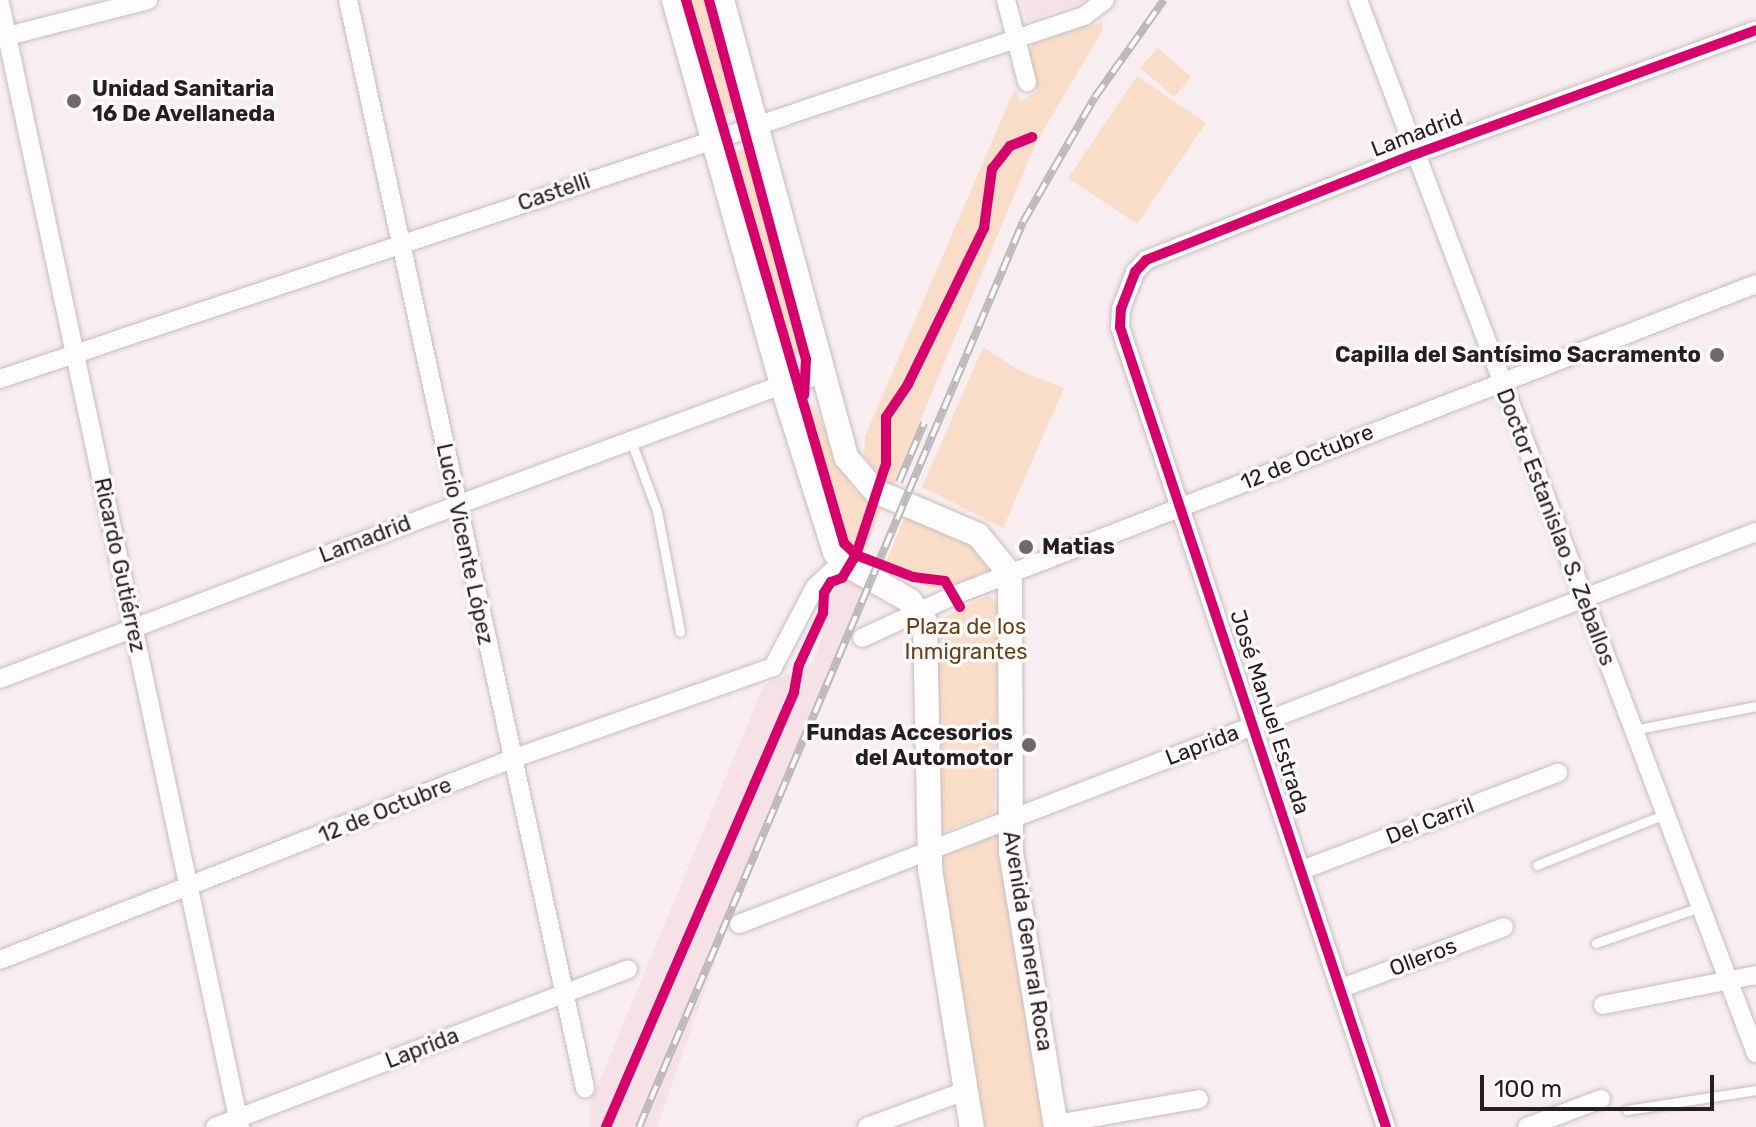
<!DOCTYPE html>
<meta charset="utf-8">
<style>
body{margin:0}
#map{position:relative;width:1756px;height:1127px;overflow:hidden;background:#f8edf0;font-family:Rubik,sans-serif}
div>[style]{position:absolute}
.built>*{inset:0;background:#f6e1e6}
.green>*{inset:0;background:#faddc8}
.roads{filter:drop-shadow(0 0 2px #c7bec1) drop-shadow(0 0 2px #c7bec1)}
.lane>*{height:9px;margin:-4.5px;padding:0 4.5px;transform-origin:4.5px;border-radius:4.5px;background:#fefcfd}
.street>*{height:18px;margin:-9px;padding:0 9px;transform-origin:9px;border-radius:9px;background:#fefcfd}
.secondary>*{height:24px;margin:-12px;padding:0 12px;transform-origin:12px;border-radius:12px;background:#fefcfd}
.rail>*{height:8px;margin-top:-4px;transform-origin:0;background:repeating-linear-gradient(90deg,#fffafb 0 15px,#bcb9ba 0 30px);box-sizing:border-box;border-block:2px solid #bcb9ba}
.cycleway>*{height:10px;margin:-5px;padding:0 5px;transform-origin:5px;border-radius:5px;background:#d6006c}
.dots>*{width:22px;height:22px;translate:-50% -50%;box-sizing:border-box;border:4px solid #fffafb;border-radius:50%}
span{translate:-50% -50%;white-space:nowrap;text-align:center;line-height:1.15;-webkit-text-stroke:7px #fffafb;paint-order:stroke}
.poi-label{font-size:22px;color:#261f21;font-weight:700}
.left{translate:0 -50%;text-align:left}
.right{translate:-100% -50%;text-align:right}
.street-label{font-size:22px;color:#261f21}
.park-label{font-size:22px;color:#694114}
.scale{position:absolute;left:1480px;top:1075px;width:234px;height:36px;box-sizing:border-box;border:4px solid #261f21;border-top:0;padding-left:10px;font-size:24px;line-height:28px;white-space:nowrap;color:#261f21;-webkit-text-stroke:6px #fffafb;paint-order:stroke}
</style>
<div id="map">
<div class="built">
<div style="clip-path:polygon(1021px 0,1089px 0,1027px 21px)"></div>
<div style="clip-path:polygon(851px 577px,871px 592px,724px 936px,657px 1127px,590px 1127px,590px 1104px,764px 685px,812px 664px,823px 635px,817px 629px,818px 606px)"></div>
</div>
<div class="green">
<div style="clip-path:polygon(686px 0,710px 0,741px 111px,720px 115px)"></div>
<div style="clip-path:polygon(1102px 22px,1102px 31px,1036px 143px,893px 486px,887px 484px,864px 456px,865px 436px,1015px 88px,1020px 102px,1037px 91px,1027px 59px,1032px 44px)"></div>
<div style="clip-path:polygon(1158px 48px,1191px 77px,1174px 97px,1140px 68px)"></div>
<div style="clip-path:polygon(1137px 76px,1206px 123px,1137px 224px,1068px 178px)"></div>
<div style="clip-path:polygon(746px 148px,807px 354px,787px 359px,729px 154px)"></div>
<div style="clip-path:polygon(983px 347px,1022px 372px,1064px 388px,1003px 528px,922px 487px)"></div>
<div style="clip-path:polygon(813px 404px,854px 491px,883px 505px,861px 560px,840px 547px,803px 412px)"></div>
<div style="clip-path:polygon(905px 517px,966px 541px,989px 562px,989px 570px,950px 587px,933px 588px,882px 571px)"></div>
<div style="clip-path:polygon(988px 595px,999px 605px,994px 812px,944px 832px,938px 827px,936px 622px)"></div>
<div style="clip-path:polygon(1009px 820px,1056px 1127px,972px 1127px,928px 849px)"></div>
</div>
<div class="roads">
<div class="lane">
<div style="left:631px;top:441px;width:75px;rotate:69.6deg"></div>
<div style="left:657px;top:511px;width:123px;rotate:79.2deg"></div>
<div style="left:1633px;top:730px;width:125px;rotate:-11deg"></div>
<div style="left:1537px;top:865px;width:138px;rotate:-21.7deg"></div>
<div style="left:1596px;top:943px;width:110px;rotate:-19.1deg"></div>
<div style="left:1627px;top:1110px;width:131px;rotate:-8.8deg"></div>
</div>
<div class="street">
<div style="left:348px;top:0;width:1114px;rotate:77.71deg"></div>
<div style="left:1006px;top:0;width:85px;rotate:75.6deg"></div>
<div style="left:1358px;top:0;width:1126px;rotate:69.3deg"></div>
<div style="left:0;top:3px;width:1149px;rotate:77.95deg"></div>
<div style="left:0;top:38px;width:153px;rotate:-14.4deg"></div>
<div style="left:0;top:379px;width:1143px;rotate:-18.51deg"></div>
<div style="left:1084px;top:16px;width:26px;rotate:-37deg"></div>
<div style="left:862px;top:638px;width:102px;rotate:-24.8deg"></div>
<div style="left:955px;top:595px;width:859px;rotate:-21.22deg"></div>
<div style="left:0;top:679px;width:489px;rotate:-20.8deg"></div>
<div style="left:457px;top:505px;width:346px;rotate:-20.3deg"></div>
<div style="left:782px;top:385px;width:41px;rotate:-14deg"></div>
<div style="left:1302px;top:870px;width:274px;rotate:-20.8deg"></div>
<div style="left:739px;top:924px;width:1090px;rotate:-21.08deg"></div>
<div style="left:0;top:960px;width:550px;rotate:-21.43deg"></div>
<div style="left:512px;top:759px;width:277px;rotate:-19.4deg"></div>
<div style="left:773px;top:667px;width:90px;rotate:-62.3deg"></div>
<div style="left:815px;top:587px;width:37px;rotate:-43deg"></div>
<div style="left:1342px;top:988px;width:173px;rotate:-20.6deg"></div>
<div style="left:1603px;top:1005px;width:156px;rotate:-11.1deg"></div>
<div style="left:1056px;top:1124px;width:145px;rotate:-9.9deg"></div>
<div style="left:215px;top:1127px;width:442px;rotate:-20.9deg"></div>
<div style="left:867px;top:1127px;width:104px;rotate:-20.2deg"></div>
<div style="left:1386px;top:1127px;width:843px;rotate:-108.39deg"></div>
<div style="left:1120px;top:327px;width:18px;rotate:-87deg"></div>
<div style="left:1121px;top:309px;width:40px;rotate:-69deg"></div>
<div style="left:1135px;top:272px;width:16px;rotate:-47deg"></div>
<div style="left:1146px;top:260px;width:287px;rotate:-21.5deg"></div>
<div style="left:1413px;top:155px;width:365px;rotate:-20deg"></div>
<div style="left:1527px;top:1127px;width:79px;rotate:-20.7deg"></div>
</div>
<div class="secondary">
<div style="left:674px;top:0;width:400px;rotate:74.3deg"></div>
<div style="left:782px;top:385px;width:175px;rotate:72.4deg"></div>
<div style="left:835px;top:552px;width:12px;rotate:55deg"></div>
<div style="left:842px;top:562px;width:78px;rotate:29.8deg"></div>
<div style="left:910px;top:601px;width:26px;rotate:54deg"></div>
<div style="left:925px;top:622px;width:247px;rotate:88.8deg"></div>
<div style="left:930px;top:869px;width:261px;rotate:80.8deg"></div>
<div style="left:722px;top:0;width:474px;rotate:74.8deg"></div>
<div style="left:846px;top:457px;width:45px;rotate:49.5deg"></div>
<div style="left:875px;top:491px;width:112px;rotate:23.1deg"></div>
<div style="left:978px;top:535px;width:50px;rotate:50.6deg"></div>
<div style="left:1010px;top:574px;width:278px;rotate:89.8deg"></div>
<div style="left:1011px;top:852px;width:279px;rotate:80.7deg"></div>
</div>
</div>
<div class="rail">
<div style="left:899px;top:482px;width:64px;rotate:-67deg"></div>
<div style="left:639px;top:1127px;width:983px;rotate:-67.01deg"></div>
<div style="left:1023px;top:222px;width:144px;rotate:-60.1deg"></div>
<div style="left:1095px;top:97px;width:119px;rotate:-54.6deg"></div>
</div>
<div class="cycleway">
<div style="left:686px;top:0;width:566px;rotate:73.78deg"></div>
<div style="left:844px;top:543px;width:17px;rotate:45deg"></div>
<div style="left:856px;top:555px;width:61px;rotate:21.1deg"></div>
<div style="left:913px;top:577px;width:32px;rotate:7deg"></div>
<div style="left:945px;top:581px;width:30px;rotate:60deg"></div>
<div style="left:709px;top:0;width:372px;rotate:74.9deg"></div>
<div style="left:806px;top:359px;width:36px;rotate:93deg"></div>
<div style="left:606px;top:1127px;width:474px;rotate:-66.6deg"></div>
<div style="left:794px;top:692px;width:27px;rotate:-80deg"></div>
<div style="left:799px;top:665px;width:57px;rotate:-65.2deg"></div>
<div style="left:823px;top:613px;width:20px;rotate:-87deg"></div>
<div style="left:824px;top:593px;width:13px;rotate:-58deg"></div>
<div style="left:831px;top:582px;width:12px;rotate:-20deg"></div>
<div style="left:842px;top:578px;width:27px;rotate:-59deg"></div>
<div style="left:856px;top:555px;width:96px;rotate:-71.8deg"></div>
<div style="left:886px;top:464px;width:47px;rotate:-90deg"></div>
<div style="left:886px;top:417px;width:40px;rotate:-56deg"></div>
<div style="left:908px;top:384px;width:174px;rotate:-64deg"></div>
<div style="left:984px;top:228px;width:60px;rotate:-82.3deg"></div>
<div style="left:992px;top:169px;width:29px;rotate:-52deg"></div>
<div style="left:1010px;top:146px;width:24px;rotate:-22deg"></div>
<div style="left:1386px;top:1127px;width:843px;rotate:-108.39deg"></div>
<div style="left:1120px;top:327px;width:18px;rotate:-87deg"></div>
<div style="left:1121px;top:309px;width:40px;rotate:-69deg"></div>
<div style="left:1135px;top:272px;width:16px;rotate:-47deg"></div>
<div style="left:1146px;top:260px;width:287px;rotate:-21.5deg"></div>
<div style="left:1413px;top:155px;width:365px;rotate:-20deg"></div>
</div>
<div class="dots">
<div style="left:74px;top:101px;background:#706769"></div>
<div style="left:1717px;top:355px;background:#706769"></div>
<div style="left:1026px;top:547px;background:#706769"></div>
<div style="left:1029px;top:745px;background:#706769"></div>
</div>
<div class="poi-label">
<span class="left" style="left:92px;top:101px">Unidad Sanitaria<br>16 De Avellaneda</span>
<span class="right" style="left:1701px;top:355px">Capilla del Santísimo Sacramento</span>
<span class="left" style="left:1042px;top:547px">Matias</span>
<span class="right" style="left:1013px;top:745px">Fundas Accesorios<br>del Automotor</span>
</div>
<div class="street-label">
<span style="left:1417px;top:133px;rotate:-21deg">Lamadrid</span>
<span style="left:554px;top:192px;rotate:-19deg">Castelli</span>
<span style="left:1307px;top:457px;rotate:-22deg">12 de Octubre</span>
<span style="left:1556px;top:527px;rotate:69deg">Doctor Estanislao S. Zeballos</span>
<span style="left:365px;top:539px;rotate:-21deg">Lamadrid</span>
<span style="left:465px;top:544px;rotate:78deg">Lucio Vicente López</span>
<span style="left:120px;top:565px;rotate:78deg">Ricardo Gutiérrez</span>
<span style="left:1270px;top:712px;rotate:72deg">José Manuel Estrada</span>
<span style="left:1202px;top:745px;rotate:-21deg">Laprida</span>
<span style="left:385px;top:810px;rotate:-22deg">12 de Octubre</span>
<span style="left:1430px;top:821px;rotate:-21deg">Del Carril</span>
<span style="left:1028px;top:941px;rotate:81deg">Avenida General Roca</span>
<span style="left:1423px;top:957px;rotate:-21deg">Olleros</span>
<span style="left:422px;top:1048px;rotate:-21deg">Laprida</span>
</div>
<div class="park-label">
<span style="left:966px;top:639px">Plaza de los<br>Inmigrantes</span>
</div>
<div class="scale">100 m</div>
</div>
